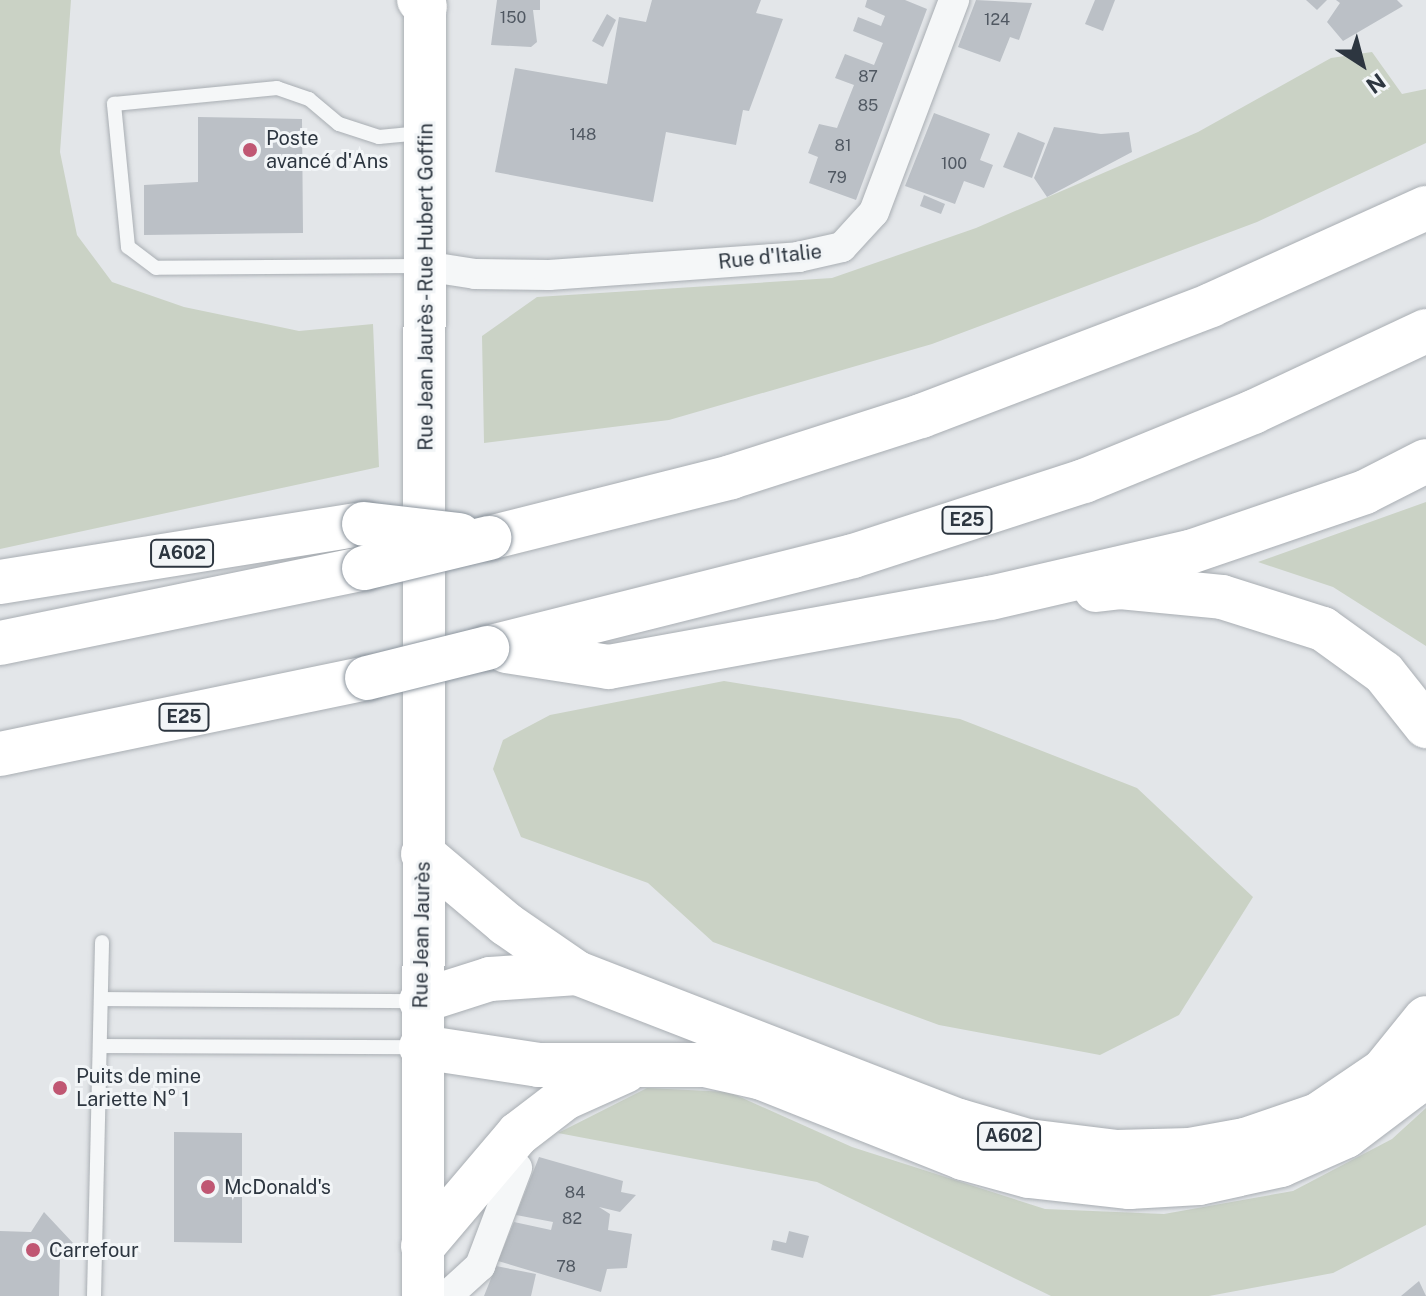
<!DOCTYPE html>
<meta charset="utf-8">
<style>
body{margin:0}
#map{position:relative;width:1426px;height:1296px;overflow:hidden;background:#e3e6e9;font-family:"Public Sans",sans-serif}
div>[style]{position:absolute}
.green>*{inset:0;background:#cad2c5}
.building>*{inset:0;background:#bbc0c6}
.roads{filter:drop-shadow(0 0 2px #a9aeb3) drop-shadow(0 0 2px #a9aeb3)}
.service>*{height:14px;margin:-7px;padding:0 7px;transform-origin:7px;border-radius:7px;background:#f5f7f8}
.minor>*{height:30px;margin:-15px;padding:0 15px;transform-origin:15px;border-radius:15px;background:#f5f7f8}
.secondary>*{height:42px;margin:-21px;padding:0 21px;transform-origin:21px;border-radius:21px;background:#fff}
.motorway>*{height:44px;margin:-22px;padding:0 22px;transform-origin:22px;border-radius:22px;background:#fff}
.bridges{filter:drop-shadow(0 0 2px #8c959e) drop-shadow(0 0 2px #8c959e)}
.motorway-bridge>*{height:44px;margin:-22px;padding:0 22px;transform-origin:22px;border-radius:22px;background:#fff}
.dots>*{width:22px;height:22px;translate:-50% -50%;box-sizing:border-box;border:4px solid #f2f5f7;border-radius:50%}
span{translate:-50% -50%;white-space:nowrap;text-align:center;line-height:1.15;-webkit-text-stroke:6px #f2f5f7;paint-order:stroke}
.number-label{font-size:16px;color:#505862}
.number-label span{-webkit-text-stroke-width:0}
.shield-label span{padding:2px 6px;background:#f2f5f7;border:2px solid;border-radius:6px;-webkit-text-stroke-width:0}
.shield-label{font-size:18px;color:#2d3640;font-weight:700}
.poi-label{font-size:20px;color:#2d3640}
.left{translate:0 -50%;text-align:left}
.street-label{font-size:20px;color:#2d3640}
.north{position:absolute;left:1322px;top:24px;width:80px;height:80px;-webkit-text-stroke:6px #f2f5f7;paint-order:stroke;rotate:144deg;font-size:22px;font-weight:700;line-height:32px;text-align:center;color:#2d3640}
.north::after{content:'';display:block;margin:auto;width:28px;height:36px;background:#2d3640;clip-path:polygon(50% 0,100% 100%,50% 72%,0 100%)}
</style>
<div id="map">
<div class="green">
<div style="clip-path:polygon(0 0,71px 0,60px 152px,77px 235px,112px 282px,184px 307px,299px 331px,373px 324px,379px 467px,0 549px)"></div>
<div style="clip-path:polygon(1372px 52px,1402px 94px,1426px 89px,1426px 143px,1257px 222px,932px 344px,669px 420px,484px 443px,482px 336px,537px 297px,832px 278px,976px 228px,1198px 132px,1331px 58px)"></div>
<div style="clip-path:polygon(1426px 502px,1426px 646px,1333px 587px,1258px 562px)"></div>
<div style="clip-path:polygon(724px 681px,960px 719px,1137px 788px,1253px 897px,1179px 1015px,1100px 1055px,939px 1025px,713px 942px,648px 883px,521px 837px,493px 769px,503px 740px,550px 715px)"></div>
<div style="clip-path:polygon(647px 1088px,729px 1092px,852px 1147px,1045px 1209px,1164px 1214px,1293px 1191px,1392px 1139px,1426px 1108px,1426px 1225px,1333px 1273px,1209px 1296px,1051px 1296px,817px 1182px,558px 1133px)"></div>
</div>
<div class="building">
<div style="clip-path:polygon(497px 0,540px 0,540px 10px,533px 10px,537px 42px,531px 47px,491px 45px)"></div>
<div style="clip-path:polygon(652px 0,761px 0,756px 13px,783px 19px,749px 111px,743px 110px,736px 145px,666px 132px,653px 202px,495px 172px,515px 68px,607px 84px,619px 17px,646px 22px)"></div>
<div style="clip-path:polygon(867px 0,905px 0,927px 9px,856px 200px,809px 183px,818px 157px,808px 153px,819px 124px,837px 128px,854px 85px,835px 78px,845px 54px,874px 65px,883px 43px,853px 31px,858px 17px,881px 26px,885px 16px,865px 7px)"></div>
<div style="clip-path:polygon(976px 0,1032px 3px,1019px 40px,1010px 37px,1000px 62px,958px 47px)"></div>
<div style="clip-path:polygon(1095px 0,1115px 0,1103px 31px,1085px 24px)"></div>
<div style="clip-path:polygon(1306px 0,1327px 0,1317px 10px)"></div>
<div style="clip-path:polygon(1336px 0,1397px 0,1403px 6px,1343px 41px,1327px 22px,1340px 3px)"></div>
<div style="clip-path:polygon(607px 14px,616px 20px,603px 47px,592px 41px)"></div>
<div style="clip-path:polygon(934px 113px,990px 134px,980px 160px,993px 165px,984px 188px,964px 181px,955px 204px,905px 186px)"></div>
<div style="clip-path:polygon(198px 117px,302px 119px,303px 233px,144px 235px,144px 185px,198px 182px)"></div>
<div style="clip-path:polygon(1054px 127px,1101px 134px,1129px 132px,1132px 152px,1047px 197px,1034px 178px)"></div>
<div style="clip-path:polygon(1018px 132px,1045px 143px,1032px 178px,1003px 167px)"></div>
<div style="clip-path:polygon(924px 195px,945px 204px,941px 214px,920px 206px)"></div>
<div style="clip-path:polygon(174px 1132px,242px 1133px,242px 1243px,174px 1242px)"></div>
<div style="clip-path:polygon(539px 1157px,623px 1181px,621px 1192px,636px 1195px,620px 1212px,599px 1207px,610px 1214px,608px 1230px,632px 1234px,627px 1268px,607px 1269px,601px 1292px,498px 1261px,514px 1222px,551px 1230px,553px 1222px,516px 1215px)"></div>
<div style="clip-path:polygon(44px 1212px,73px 1243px,60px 1258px,59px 1296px,0 1296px,0 1231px,31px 1232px)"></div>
<div style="clip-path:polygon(789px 1231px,809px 1236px,803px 1258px,771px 1250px,773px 1240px,786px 1243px)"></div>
<div style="clip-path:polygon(496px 1266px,536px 1274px,531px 1296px,484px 1296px)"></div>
<div style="clip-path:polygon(1419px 1281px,1426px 1296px,1401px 1296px)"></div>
</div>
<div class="roads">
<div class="service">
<div style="left:420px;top:266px;width:264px;rotate:179.6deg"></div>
<div style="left:156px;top:268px;width:35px;rotate:-143deg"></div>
<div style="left:128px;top:247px;width:144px;rotate:-95.6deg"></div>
<div style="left:114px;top:104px;width:164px;rotate:-5.6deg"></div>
<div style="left:277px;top:88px;width:34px;rotate:19deg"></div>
<div style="left:309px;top:99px;width:39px;rotate:40deg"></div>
<div style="left:339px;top:124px;width:42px;rotate:18deg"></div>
<div style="left:379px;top:137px;width:42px;rotate:-5.4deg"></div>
<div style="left:101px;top:999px;width:316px;rotate:0.4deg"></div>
<div style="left:102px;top:1046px;width:316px;rotate:0.2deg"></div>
<div style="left:94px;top:1296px;width:354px;rotate:-88.7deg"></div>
</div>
<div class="minor">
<div style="left:424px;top:266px;width:52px;rotate:8.9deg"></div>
<div style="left:475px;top:274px;width:74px;rotate:0.8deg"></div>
<div style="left:549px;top:275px;width:250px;rotate:-4.1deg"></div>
<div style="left:798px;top:257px;width:45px;rotate:-12.8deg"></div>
<div style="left:842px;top:247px;width:47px;rotate:-47.6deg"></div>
<div style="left:874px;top:212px;width:227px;rotate:-69.3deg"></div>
<div style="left:447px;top:1296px;width:45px;rotate:-42.3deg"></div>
<div style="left:480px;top:1266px;width:105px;rotate:-69.3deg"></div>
</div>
<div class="secondary">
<div style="left:423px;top:1296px;width:1296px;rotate:-89.91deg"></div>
</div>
<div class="motorway">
<div style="left:419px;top:0;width:9px;rotate:49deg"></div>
<div style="left:489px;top:538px;width:250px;rotate:-14.1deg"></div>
<div style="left:731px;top:477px;width:200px;rotate:-17.8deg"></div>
<div style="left:921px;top:416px;width:311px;rotate:-20.9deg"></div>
<div style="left:1211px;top:305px;width:236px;rotate:-24.3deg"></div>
<div style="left:0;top:582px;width:369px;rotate:-9.1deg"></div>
<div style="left:1096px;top:590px;width:24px;rotate:-7deg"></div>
<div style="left:1120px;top:587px;width:102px;rotate:5.6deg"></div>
<div style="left:1222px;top:597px;width:106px;rotate:17.6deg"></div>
<div style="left:1323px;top:629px;width:75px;rotate:35.8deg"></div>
<div style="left:1384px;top:673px;width:68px;rotate:51.6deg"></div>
<div style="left:0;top:643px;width:372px;rotate:-11.6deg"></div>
<div style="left:487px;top:648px;width:377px;rotate:-14.1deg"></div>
<div style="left:853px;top:556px;width:243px;rotate:-18deg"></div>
<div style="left:1084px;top:481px;width:183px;rotate:-22.2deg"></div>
<div style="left:1253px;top:412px;width:191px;rotate:-25.1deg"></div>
<div style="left:506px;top:651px;width:104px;rotate:8.8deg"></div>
<div style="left:609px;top:667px;width:387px;rotate:-10.3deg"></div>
<div style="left:990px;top:598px;width:205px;rotate:-13deg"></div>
<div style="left:1190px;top:552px;width:185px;rotate:-18.9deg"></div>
<div style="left:1365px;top:492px;width:68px;rotate:-26.9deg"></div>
<div style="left:0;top:754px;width:375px;rotate:-11.7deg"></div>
<div style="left:423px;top:854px;width:109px;rotate:40.1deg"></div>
<div style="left:506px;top:924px;width:86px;rotate:34.6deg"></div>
<div style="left:577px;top:973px;width:410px;rotate:21.2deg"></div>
<div style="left:959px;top:1121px;width:72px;rotate:16.2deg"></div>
<div style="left:1028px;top:1141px;width:90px;rotate:7deg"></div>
<div style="left:1117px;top:1152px;width:73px;rotate:-1.6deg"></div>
<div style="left:1190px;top:1150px;width:56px;rotate:-10.3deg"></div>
<div style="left:1245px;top:1140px;width:77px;rotate:-18.9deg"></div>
<div style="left:1318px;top:1115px;width:78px;rotate:-34.1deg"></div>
<div style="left:1383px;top:1071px;width:68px;rotate:-50.9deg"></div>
<div style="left:421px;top:1001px;width:72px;rotate:-17.7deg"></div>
<div style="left:490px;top:979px;width:87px;rotate:-3.9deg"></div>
<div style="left:421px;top:1047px;width:118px;rotate:8.7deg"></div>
<div style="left:538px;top:1065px;width:167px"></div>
<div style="left:705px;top:1065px;width:58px;rotate:12.8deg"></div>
<div style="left:762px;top:1078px;width:216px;rotate:21.7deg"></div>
<div style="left:963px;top:1158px;width:68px;rotate:15.3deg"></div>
<div style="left:1029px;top:1176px;width:101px;rotate:6.3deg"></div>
<div style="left:1129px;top:1187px;width:70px;rotate:-3.3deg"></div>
<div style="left:1199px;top:1183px;width:84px;rotate:-12.4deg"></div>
<div style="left:1281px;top:1165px;width:71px;rotate:-24deg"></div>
<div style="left:1346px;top:1136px;width:83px;rotate:-37.1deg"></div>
<div style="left:1412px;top:1086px;width:22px;rotate:-51deg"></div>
<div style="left:423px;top:1246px;width:147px;rotate:-49.7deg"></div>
<div style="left:518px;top:1134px;width:59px;rotate:-37.5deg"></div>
<div style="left:565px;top:1098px;width:66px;rotate:-24.2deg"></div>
</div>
</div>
<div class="bridges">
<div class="motorway-bridge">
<div style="left:364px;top:524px;width:96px;rotate:6.6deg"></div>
<div style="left:364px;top:568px;width:129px;rotate:-13.5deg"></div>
<div style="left:367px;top:678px;width:124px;rotate:-14deg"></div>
</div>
</div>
<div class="dots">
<div style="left:250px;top:150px;background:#c05773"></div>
<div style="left:60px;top:1088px;background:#c05773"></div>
<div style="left:208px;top:1187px;background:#c05773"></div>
<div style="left:33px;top:1250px;background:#c05773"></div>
</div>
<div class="number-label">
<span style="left:513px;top:18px">150</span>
<span style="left:997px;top:20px">124</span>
<span style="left:868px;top:77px">87</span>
<span style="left:868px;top:106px">85</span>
<span style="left:583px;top:135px">148</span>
<span style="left:843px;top:146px">81</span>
<span style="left:954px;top:164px">100</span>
<span style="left:837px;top:178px">79</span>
<span style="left:575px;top:1193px">84</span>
<span style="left:572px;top:1219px">82</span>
<span style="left:566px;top:1267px">78</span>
</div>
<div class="shield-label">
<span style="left:967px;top:520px">E25</span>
<span style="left:182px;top:553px">A602</span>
<span style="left:184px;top:717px">E25</span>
<span style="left:1009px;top:1136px">A602</span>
</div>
<div class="poi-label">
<span class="left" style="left:266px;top:150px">Poste<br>avancé d'Ans</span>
<span class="left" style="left:76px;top:1088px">Puits de mine<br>Lariette N° 1</span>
<span class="left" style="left:224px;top:1187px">McDonald's</span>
<span class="left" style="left:49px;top:1250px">Carrefour</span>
</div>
<div class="street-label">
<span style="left:770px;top:257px;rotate:-6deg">Rue d'Italie</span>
<span style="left:426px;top:287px;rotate:-90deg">Rue Jean Jaurès - Rue Hubert Goffin</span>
<span style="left:422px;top:935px;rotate:-89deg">Rue Jean Jaurès</span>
</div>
<div class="north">N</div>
</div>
